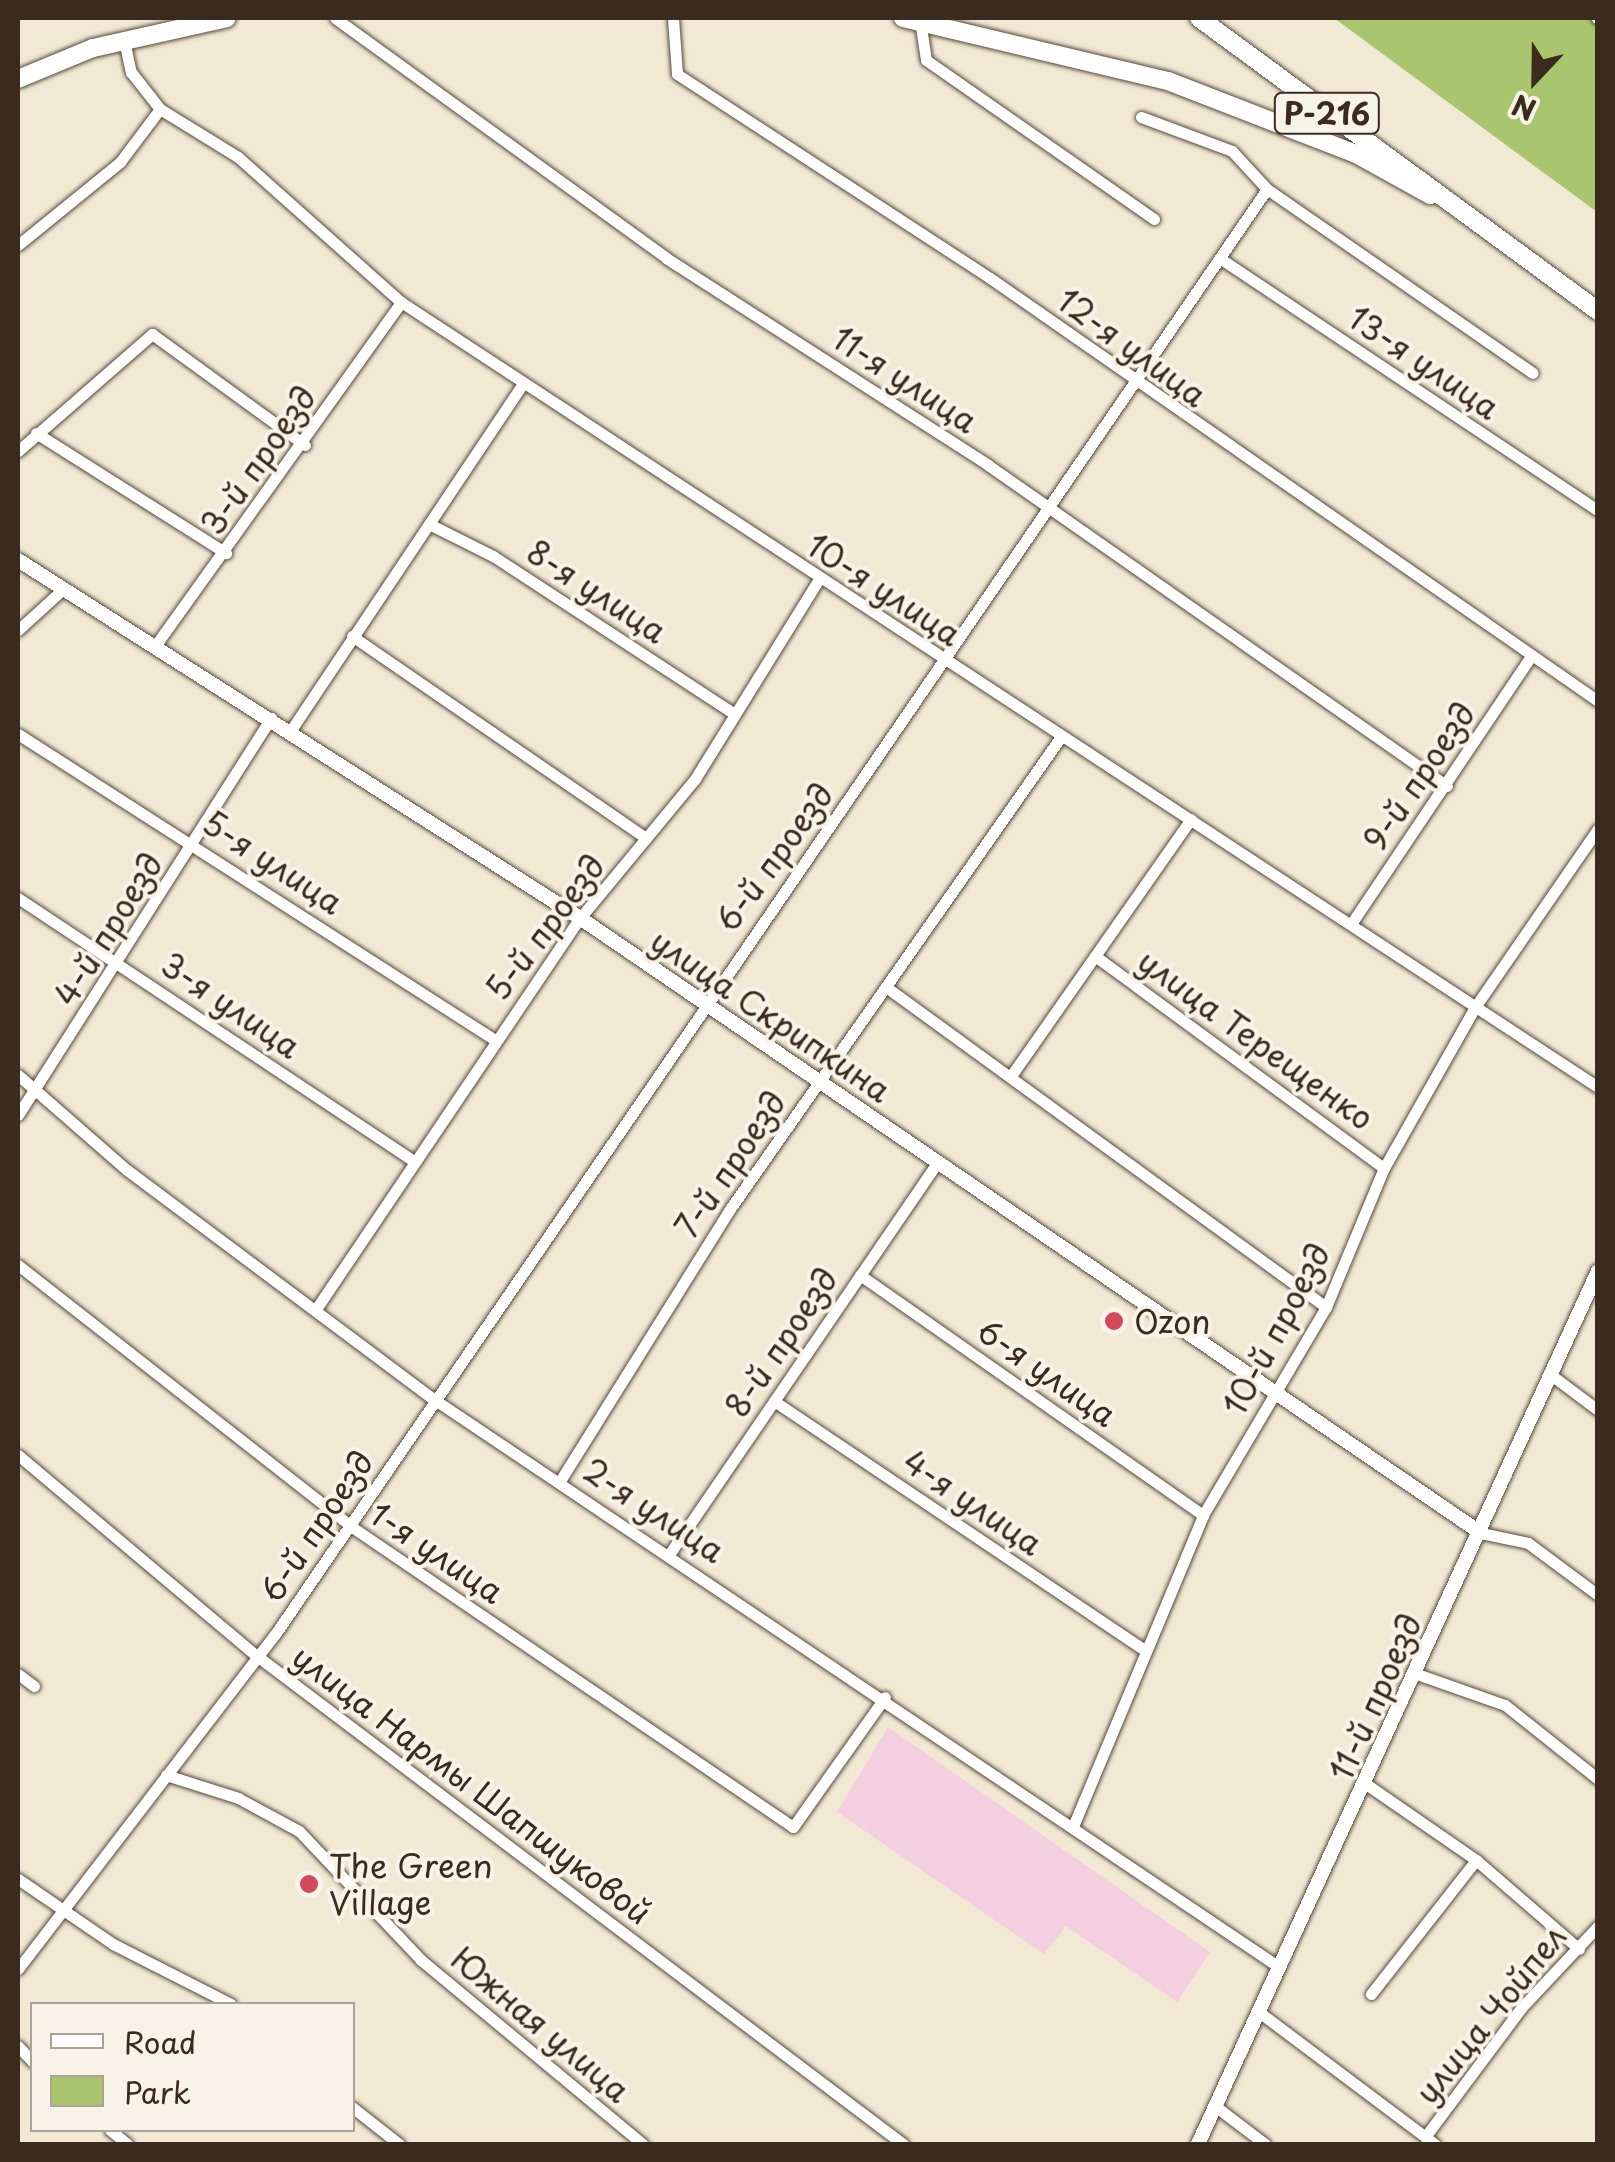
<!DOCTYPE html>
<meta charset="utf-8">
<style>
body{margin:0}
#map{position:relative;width:1615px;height:2162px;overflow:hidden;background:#f2e9d4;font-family:"Playpen Sans",sans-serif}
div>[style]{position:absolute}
.built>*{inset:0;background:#f3cfe0}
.green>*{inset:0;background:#a9c66e}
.roads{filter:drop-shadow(0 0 2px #564739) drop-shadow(0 0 2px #564739)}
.minor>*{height:11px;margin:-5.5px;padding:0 5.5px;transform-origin:5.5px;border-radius:5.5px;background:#fff}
.tertiary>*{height:14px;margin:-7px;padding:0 7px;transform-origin:7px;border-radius:7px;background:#fff}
.primary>*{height:18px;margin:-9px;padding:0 9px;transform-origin:9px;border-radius:9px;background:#fff}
.trunk>*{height:18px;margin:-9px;padding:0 9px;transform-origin:9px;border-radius:9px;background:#fff}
.dots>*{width:28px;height:28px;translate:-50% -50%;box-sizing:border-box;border:5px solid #f7f3e8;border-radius:50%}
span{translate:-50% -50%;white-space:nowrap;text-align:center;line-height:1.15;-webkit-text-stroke:8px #f7f3e8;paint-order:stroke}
.shield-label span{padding:2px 8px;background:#f7f3e8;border:2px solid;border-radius:8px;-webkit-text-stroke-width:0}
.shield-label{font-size:30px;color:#3b2a1e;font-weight:700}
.street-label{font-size:32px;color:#3b2a1e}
.poi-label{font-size:32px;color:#3b2a1e}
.left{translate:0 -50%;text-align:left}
.frame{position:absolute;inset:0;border:20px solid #3b2a1e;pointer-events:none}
.legend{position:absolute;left:30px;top:2002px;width:325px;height:130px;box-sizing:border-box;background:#f7f3e8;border:2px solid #aca397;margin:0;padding:12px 18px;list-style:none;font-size:30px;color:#3b2a1e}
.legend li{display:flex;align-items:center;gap:20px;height:50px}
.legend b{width:50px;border:2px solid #aca397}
.north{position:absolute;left:1485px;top:30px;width:100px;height:100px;-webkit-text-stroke:8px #f7f3e8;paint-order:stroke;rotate:202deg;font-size:28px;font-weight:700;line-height:40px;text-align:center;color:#3b2a1e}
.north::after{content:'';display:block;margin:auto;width:35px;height:45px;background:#3b2a1e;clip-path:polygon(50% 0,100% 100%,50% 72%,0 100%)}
</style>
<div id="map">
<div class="built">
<div style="clip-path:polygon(888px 1727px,1210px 1952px,1177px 2002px,1066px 1926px,1044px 1954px,837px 1812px)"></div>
</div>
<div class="green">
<div style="clip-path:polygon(1334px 18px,1597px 18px,1597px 212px)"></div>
</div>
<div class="roads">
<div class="minor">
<div style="left:335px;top:18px;width:409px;rotate:35.9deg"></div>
<div style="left:666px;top:258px;width:383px;rotate:32.7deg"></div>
<div style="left:988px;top:465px;width:560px;rotate:34.97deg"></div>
<div style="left:673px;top:18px;width:56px;rotate:85.9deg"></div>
<div style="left:677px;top:74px;width:374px;rotate:33.1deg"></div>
<div style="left:990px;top:278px;width:741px;rotate:34.83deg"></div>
<div style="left:1597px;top:18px;width:1px"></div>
<div style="left:920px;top:20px;width:40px;rotate:81.5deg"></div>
<div style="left:926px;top:60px;width:278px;rotate:34.9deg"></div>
<div style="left:124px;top:40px;width:33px;rotate:78deg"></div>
<div style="left:131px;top:72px;width:47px;rotate:51.9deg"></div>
<div style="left:160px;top:109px;width:92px;rotate:31.6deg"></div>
<div style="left:238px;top:157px;width:218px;rotate:41.7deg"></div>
<div style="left:401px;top:302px;width:1431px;rotate:33.26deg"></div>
<div style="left:1141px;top:117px;width:97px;rotate:20.5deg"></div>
<div style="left:1232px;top:151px;width:52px;rotate:47.4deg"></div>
<div style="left:1267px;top:189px;width:323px;rotate:34.7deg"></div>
<div style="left:18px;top:245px;width:132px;rotate:-39.1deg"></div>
<div style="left:120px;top:162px;width:66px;rotate:-53deg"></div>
<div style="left:1221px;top:259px;width:453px;rotate:33.7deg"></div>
<div style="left:36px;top:433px;width:225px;rotate:32.3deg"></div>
<div style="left:18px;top:451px;width:178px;rotate:-41.1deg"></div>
<div style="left:152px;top:334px;width:189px;rotate:36deg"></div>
<div style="left:429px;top:524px;width:72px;rotate:26.6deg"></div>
<div style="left:493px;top:556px;width:283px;rotate:33.2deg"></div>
<div style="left:18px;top:630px;width:61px;rotate:-42.3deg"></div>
<div style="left:352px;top:636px;width:357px;rotate:34.5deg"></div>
<div style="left:155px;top:646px;width:423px;rotate:-54.4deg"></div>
<div style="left:291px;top:730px;width:417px;rotate:-56.2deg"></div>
<div style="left:18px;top:734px;width:567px;rotate:32.68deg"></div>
<div style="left:18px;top:898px;width:474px;rotate:33.6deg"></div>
<div style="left:1351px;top:924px;width:323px;rotate:-56.1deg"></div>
<div style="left:1095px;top:956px;width:358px;rotate:36.3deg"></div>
<div style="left:886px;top:987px;width:544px;rotate:36.03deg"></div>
<div style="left:1013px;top:1073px;width:310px;rotate:-55deg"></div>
<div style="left:18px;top:1075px;width:145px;rotate:41.1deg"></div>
<div style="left:127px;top:1170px;width:384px;rotate:36.8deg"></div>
<div style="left:435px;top:1400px;width:1017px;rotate:33.89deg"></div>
<div style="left:18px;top:1115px;width:471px;rotate:-57.5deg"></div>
<div style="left:18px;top:1265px;width:421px;rotate:38.1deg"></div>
<div style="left:349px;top:1525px;width:537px;rotate:34.22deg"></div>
<div style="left:793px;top:1827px;width:159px;rotate:-54.7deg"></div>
<div style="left:860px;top:1275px;width:419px;rotate:35deg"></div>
<div style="left:316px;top:1309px;width:472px;rotate:-56deg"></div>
<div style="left:580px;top:918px;width:180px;rotate:-50.4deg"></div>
<div style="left:695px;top:779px;width:235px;rotate:-58.2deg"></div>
<div style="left:1551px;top:1375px;width:59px;rotate:36.7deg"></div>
<div style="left:774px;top:1401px;width:443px;rotate:33.9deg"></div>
<div style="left:18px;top:1455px;width:312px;rotate:40.1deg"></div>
<div style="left:257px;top:1656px;width:810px;rotate:37.07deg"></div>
<div style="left:560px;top:1481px;width:321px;rotate:-58deg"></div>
<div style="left:730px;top:1209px;width:575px;rotate:-54.98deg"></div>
<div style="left:1481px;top:1533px;width:48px;rotate:12deg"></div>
<div style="left:1528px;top:1543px;width:87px;rotate:36.6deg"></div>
<div style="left:670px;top:1553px;width:473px;rotate:-55.6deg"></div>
<div style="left:1414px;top:1673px;width:96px;rotate:19.4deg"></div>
<div style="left:1505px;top:1705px;width:119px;rotate:38.5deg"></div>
<div style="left:18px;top:1674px;width:20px;rotate:37deg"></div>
<div style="left:166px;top:1775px;width:76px;rotate:17.7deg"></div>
<div style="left:238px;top:1798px;width:69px;rotate:28.4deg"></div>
<div style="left:299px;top:1831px;width:178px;rotate:46.6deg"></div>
<div style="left:421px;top:1960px;width:288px;rotate:39.7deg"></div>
<div style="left:1366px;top:1784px;width:134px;rotate:34.6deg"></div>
<div style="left:1476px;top:1860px;width:136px;rotate:40.8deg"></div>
<div style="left:1074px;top:1824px;width:335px;rotate:-67.3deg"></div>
<div style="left:1203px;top:1515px;width:242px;rotate:-59.4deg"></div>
<div style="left:1326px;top:1307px;width:151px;rotate:-67.4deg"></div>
<div style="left:1384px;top:1168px;width:185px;rotate:-60.5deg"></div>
<div style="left:1475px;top:1007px;width:216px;rotate:-55.4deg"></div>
<div style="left:18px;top:1879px;width:115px;rotate:34.4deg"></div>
<div style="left:113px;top:1944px;width:132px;rotate:27deg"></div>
<div style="left:18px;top:1969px;width:424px;rotate:-52.5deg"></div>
<div style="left:276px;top:1633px;width:1751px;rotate:-55.54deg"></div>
<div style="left:1371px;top:1994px;width:170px;rotate:-51.9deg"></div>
<div style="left:1259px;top:2012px;width:220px;rotate:36.9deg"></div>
<div style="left:18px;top:2046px;width:21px;rotate:47deg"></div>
<div style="left:1215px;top:2106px;width:63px;rotate:37.2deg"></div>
<div style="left:352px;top:2107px;width:60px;rotate:38.2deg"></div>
<div style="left:110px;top:2130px;width:22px;rotate:39deg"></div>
<div style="left:1425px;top:2137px;width:162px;rotate:-53.3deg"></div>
<div style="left:1522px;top:2007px;width:111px;rotate:-46.8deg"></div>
</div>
<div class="tertiary">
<div style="left:18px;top:560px;width:666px;rotate:32.5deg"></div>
<div style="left:580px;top:918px;width:1091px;rotate:34.32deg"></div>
<div style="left:1198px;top:2144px;width:960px;rotate:-65.38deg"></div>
</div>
<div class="primary">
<div style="left:903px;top:18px;width:272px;rotate:13.4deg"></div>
<div style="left:1168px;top:81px;width:202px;rotate:21.2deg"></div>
<div style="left:1356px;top:154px;width:85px;rotate:29deg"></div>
<div style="left:18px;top:79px;width:81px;rotate:-22.5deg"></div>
<div style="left:93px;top:48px;width:137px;rotate:-12.6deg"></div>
</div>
<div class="trunk">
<div style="left:1199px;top:18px;width:495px;rotate:36.3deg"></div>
</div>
</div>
<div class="dots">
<div style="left:1114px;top:1321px;background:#d1495b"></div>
<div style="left:309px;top:1884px;background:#d1495b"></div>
</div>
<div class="shield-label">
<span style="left:1327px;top:113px">Р-216</span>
</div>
<div class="street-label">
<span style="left:1132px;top:347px;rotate:36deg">12-я улица</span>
<span style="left:1424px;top:362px;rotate:34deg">13-я улица</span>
<span style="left:905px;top:379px;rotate:33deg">11-я улица</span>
<span style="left:258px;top:460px;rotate:-55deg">3-й проезд</span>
<span style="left:884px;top:589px;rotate:33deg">10-я улица</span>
<span style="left:597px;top:591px;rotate:33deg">8-я улица</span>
<span style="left:1419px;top:776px;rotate:-56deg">9-й проезд</span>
<span style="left:774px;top:857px;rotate:-54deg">6-й проезд</span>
<span style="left:273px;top:862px;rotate:33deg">5-я улица</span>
<span style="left:545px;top:927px;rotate:-53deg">5-й проезд</span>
<span style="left:108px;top:929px;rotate:-58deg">4-й проезд</span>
<span style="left:231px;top:1005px;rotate:34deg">3-я улица</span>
<span style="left:771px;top:1015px;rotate:34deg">улица Скрипкина</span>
<span style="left:1256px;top:1039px;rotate:36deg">улица Терещенко</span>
<span style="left:730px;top:1164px;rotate:-56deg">7-й проезд</span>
<span style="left:1276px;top:1329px;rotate:-62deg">10-й проезд</span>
<span style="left:781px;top:1342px;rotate:-56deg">8-й проезд</span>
<span style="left:1047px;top:1372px;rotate:35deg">6-я улица</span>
<span style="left:973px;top:1502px;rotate:34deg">4-я улица</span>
<span style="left:654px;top:1510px;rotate:33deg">2-я улица</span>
<span style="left:316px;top:1526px;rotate:-56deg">6-й проезд</span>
<span style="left:437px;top:1552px;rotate:34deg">1-я улица</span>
<span style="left:1375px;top:1697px;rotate:-66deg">11-й проезд</span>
<span style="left:472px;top:1784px;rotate:37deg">улица Нармы Шапшуковой</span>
<span style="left:1490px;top:2014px;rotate:-51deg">улица Чойпел</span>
<span style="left:541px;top:2024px;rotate:40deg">Южная улица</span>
</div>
<div class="poi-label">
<span class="left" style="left:1134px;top:1321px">Ozon</span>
<span class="left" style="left:329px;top:1884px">The Green<br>Village</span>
</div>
<div class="frame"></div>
<ul class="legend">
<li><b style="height:12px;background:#fff"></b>Road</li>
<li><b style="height:28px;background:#a9c66e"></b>Park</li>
</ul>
<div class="north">N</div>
</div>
